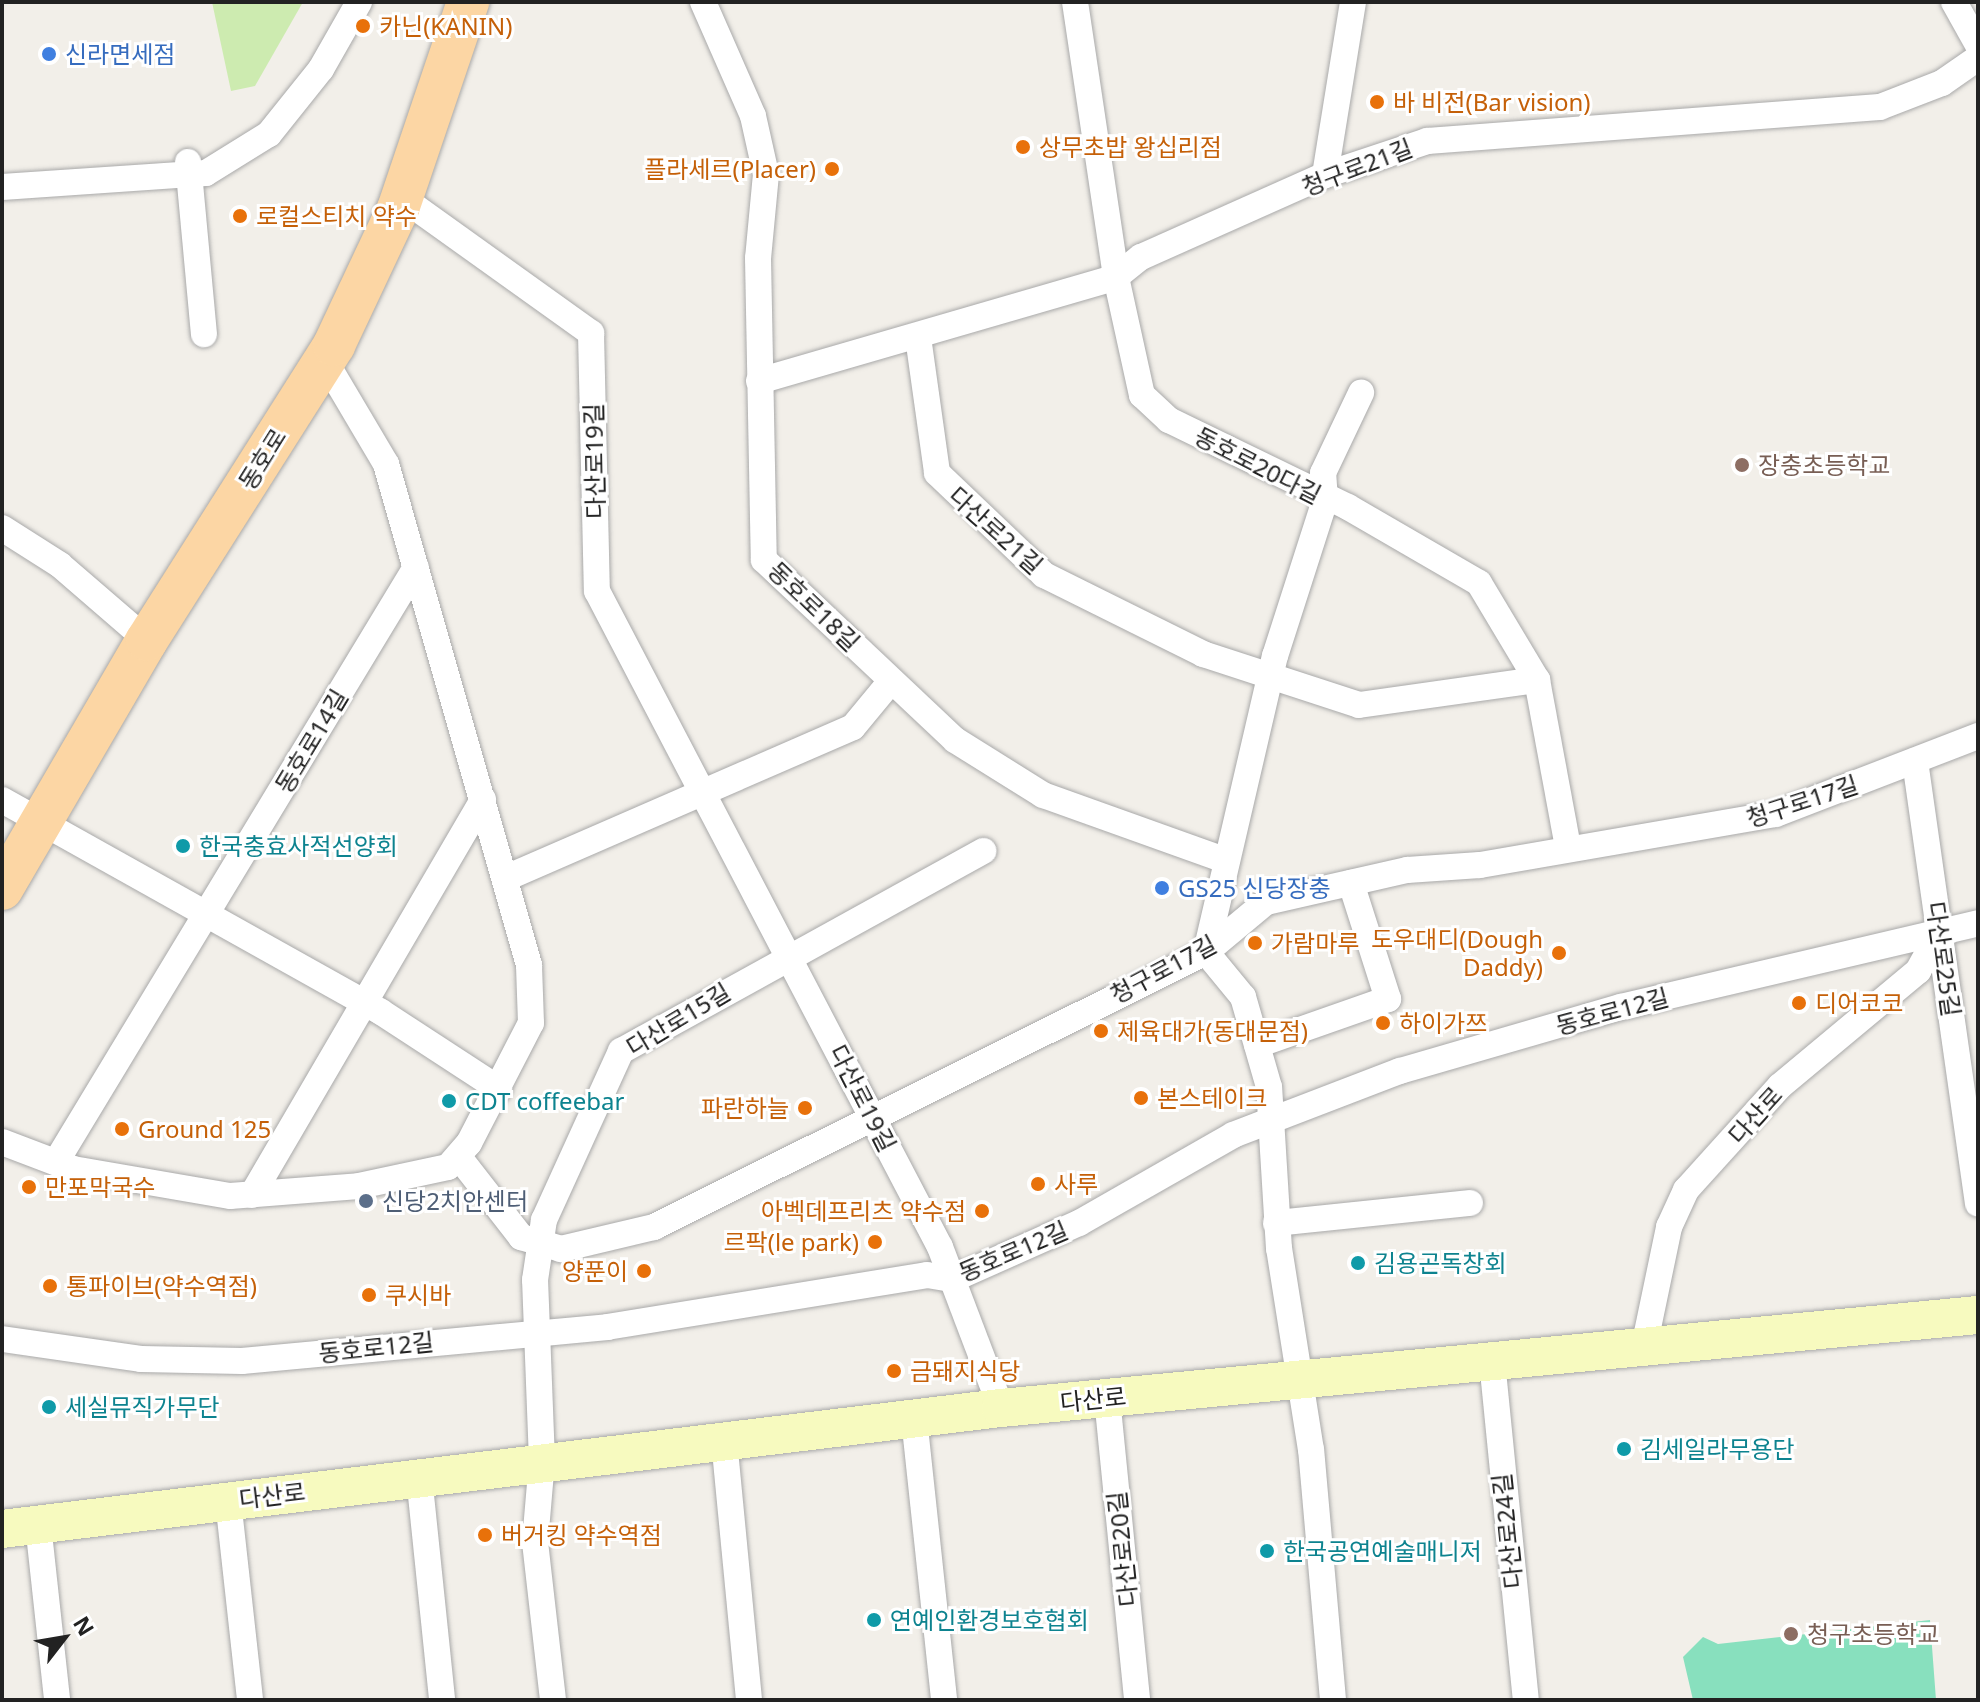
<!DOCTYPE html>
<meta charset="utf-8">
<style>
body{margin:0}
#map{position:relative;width:1980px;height:1702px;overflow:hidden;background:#f2efe9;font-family:"Noto Sans","Noto Sans KR",sans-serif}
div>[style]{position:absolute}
.grass>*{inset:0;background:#cdebb0}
.pitch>*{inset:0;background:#88e0be}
.roads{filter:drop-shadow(0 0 2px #a9a9a9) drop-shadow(0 0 2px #a9a9a9)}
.minor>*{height:26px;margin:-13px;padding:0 13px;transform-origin:13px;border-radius:13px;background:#fff}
.secondary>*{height:38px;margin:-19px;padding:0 19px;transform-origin:19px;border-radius:19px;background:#f7fabf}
.primary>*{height:42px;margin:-21px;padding:0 21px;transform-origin:21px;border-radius:21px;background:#fcd6a4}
.dots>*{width:22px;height:22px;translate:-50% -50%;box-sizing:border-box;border:4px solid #fff;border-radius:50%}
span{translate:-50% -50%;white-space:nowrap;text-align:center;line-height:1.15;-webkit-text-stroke:6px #fff;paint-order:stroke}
.food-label{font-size:24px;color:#c56008}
.left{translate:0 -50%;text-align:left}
.right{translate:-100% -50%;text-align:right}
.shop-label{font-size:24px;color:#366cbe}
.street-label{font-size:24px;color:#222}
.education-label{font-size:24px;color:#785e54}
.culture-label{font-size:24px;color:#0d838f}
.service-label{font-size:24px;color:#4e5e75}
.frame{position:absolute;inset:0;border:4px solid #222;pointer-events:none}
.north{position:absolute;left:24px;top:1598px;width:80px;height:80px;-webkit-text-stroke:6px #fff;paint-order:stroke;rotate:59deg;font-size:22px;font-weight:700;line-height:32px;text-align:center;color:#222}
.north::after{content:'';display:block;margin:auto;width:28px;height:36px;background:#222;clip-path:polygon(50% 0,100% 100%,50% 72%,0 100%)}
</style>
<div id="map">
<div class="grass">
<div style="clip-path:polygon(212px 2px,303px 2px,255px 86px,231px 91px)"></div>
</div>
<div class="pitch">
<div style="clip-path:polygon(1930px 1620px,1936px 1700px,1693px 1700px,1683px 1657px,1703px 1637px,1718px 1644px)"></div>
</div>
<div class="roads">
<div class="minor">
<div style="left:703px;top:2px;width:124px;rotate:66.3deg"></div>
<div style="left:753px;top:116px;width:59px;rotate:77.4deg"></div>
<div style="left:766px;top:174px;width:84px;rotate:95.4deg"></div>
<div style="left:758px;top:258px;width:302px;rotate:88.9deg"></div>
<div style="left:764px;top:560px;width:262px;rotate:43.3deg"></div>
<div style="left:955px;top:740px;width:104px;rotate:32deg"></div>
<div style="left:1043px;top:795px;width:195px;rotate:19.7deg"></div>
<div style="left:1075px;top:2px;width:278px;rotate:81.5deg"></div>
<div style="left:1116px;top:277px;width:121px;rotate:77.6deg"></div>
<div style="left:1142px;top:395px;width:37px;rotate:43deg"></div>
<div style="left:1169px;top:420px;width:199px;rotate:25.9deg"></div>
<div style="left:1348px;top:507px;width:151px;rotate:30.1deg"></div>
<div style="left:1479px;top:583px;width:113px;rotate:59.1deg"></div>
<div style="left:1537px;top:680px;width:171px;rotate:79.5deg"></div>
<div style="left:1954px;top:2px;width:49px;rotate:60.8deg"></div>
<div style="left:188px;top:162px;width:173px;rotate:84.7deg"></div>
<div style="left:1325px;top:175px;width:175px;rotate:-80.8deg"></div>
<div style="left:2px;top:187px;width:204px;rotate:-3.9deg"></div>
<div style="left:206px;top:173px;width:74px;rotate:-31.8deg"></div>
<div style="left:269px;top:134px;width:83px;rotate:-51.3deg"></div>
<div style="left:321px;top:69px;width:77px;rotate:-60.4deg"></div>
<div style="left:401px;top:197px;width:234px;rotate:35.6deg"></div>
<div style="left:591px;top:333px;width:258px;rotate:88.7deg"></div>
<div style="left:597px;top:591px;width:740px;rotate:62.4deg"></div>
<div style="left:940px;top:1247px;width:172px;rotate:69.2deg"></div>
<div style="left:918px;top:337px;width:137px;rotate:82deg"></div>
<div style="left:937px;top:473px;width:148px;rotate:43.6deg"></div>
<div style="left:1044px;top:575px;width:178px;rotate:26.4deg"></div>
<div style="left:1203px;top:654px;width:164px;rotate:18.1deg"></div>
<div style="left:1359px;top:705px;width:180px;rotate:-8deg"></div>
<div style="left:759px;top:381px;width:372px;rotate:-16.2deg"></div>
<div style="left:1116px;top:277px;width:32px;rotate:-39deg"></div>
<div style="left:1141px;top:257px;width:201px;rotate:-24deg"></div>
<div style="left:1325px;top:175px;width:108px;rotate:-18.4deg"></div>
<div style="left:1427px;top:141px;width:454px;rotate:-4.3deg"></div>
<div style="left:1880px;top:107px;width:66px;rotate:-21.2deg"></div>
<div style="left:1942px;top:83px;width:44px;rotate:-34.8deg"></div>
<div style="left:2px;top:528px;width:69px;rotate:32.5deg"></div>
<div style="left:60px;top:565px;width:115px;rotate:40.8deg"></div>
<div style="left:1915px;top:761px;width:447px;rotate:81.9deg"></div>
<div style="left:2px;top:800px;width:434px;rotate:29.2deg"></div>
<div style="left:381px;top:1012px;width:141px;rotate:33.1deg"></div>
<div style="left:506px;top:878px;width:378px;rotate:-23.5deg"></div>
<div style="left:853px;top:727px;width:60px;rotate:-50.4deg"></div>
<div style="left:1257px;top:1045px;width:139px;rotate:-19.3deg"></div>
<div style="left:1388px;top:999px;width:122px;rotate:-107.7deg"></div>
<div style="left:2px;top:1142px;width:76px;rotate:20.8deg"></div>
<div style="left:73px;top:1169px;width:159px;rotate:9.8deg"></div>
<div style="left:230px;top:1196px;width:129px;rotate:-4.4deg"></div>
<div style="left:359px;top:1186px;width:91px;rotate:-12.1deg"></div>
<div style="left:448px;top:1167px;width:32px;rotate:-49deg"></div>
<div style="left:469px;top:1143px;width:135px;rotate:-62.7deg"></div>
<div style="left:531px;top:1023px;width:58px;rotate:-92deg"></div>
<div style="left:529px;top:965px;width:521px;rotate:-105.93deg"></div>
<div style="left:386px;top:464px;width:122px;rotate:-120.6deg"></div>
<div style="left:458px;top:1156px;width:103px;rotate:52.1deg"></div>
<div style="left:521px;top:1237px;width:42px;rotate:16.7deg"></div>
<div style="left:561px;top:1249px;width:96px;rotate:-13.3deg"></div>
<div style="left:654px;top:1227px;width:617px;rotate:-26.48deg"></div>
<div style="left:1206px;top:952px;width:78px;rotate:-39.8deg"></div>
<div style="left:1266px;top:902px;width:145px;rotate:-12.8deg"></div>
<div style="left:1407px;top:870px;width:73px;rotate:-3.9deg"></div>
<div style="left:1480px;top:865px;width:300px;rotate:-9.8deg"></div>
<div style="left:1776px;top:814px;width:217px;rotate:-21.1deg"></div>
<div style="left:56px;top:1162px;width:695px;rotate:-58.82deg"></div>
<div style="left:252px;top:1195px;width:458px;rotate:-59.7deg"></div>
<div style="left:1276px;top:1223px;width:195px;rotate:-5.9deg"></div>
<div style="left:2px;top:1339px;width:140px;rotate:8.2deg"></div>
<div style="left:141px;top:1359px;width:101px;rotate:1.1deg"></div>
<div style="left:242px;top:1361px;width:367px;rotate:-5.3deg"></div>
<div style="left:607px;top:1327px;width:324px;rotate:-9.2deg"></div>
<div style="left:927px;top:1275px;width:26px;rotate:9deg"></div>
<div style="left:953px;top:1279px;width:138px;rotate:-24deg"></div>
<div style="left:1079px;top:1223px;width:177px;rotate:-29.7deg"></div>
<div style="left:1233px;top:1135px;width:179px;rotate:-21deg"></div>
<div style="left:1400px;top:1071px;width:230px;rotate:-16.2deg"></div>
<div style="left:1621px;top:1007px;width:367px;rotate:-13.2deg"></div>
<div style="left:1644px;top:1347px;width:123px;rotate:-78.2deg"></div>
<div style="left:1669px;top:1227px;width:41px;rotate:-65.3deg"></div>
<div style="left:1686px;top:1190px;width:140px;rotate:-47.9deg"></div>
<div style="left:1780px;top:1086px;width:180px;rotate:-39.8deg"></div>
<div style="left:1918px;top:971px;width:48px;rotate:-61.3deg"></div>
<div style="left:1492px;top:1361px;width:341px;rotate:84.3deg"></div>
<div style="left:1107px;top:1398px;width:303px;rotate:84.3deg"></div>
<div style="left:914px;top:1418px;width:284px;rotate:83.9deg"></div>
<div style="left:724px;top:1440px;width:261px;rotate:84.5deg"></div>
<div style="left:419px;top:1476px;width:225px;rotate:84.1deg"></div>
<div style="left:228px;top:1500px;width:201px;rotate:83.7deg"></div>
<div style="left:38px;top:1524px;width:177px;rotate:83.8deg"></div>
<div style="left:553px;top:1700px;width:159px;rotate:-96.5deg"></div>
<div style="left:535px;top:1542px;width:81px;rotate:-85.1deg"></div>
<div style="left:542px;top:1461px;width:181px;rotate:-92.2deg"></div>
<div style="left:535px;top:1280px;width:61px;rotate:-81.5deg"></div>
<div style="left:544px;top:1220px;width:186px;rotate:-65.5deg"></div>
<div style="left:621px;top:1051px;width:414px;rotate:-28.9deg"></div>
<div style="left:1333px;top:1700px;width:251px;rotate:-95deg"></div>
<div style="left:1311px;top:1450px;width:204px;rotate:-99deg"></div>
<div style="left:1279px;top:1249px;width:162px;rotate:-93.5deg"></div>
<div style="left:1269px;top:1087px;width:94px;rotate:-106.1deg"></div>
<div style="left:1243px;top:997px;width:58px;rotate:-129.4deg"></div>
<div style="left:1206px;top:952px;width:304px;rotate:-76.9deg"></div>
<div style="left:1275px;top:656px;width:164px;rotate:-72.2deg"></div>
<div style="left:1325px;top:500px;width:27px;rotate:-94deg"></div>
<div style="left:1323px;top:473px;width:89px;rotate:-64.6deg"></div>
</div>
<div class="secondary">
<div style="left:2px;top:1529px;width:1006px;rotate:-6.91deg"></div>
<div style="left:1001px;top:1408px;width:981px;rotate:-5.44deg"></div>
</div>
<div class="primary">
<div style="left:2px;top:889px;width:288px;rotate:-59.8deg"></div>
<div style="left:147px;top:640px;width:349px;rotate:-57.6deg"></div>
<div style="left:334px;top:345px;width:150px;rotate:-64.8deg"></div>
<div style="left:398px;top:209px;width:219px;rotate:-71.3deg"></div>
</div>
</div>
<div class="dots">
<div style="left:363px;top:26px;background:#e8710a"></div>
<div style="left:49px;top:54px;background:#3f7fe0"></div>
<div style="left:1377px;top:102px;background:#e8710a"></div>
<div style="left:1023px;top:147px;background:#e8710a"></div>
<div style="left:832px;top:169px;background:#e8710a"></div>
<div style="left:240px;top:216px;background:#e8710a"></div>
<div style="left:1742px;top:465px;background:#8d6e63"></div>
<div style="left:183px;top:846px;background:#0f9aa8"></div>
<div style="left:1162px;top:888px;background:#3f7fe0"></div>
<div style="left:1255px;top:943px;background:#e8710a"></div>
<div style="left:1559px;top:953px;background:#e8710a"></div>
<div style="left:1799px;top:1003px;background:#e8710a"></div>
<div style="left:1383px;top:1023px;background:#e8710a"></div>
<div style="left:1101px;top:1031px;background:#e8710a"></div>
<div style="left:1141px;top:1098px;background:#e8710a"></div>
<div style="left:449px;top:1101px;background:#0f9aa8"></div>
<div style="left:805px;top:1108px;background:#e8710a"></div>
<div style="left:122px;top:1129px;background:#e8710a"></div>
<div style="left:1038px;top:1184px;background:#e8710a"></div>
<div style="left:29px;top:1187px;background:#e8710a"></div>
<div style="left:366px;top:1201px;background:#5c6f8a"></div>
<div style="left:982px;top:1211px;background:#e8710a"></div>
<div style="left:875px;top:1242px;background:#e8710a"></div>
<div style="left:1358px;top:1263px;background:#0f9aa8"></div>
<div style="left:644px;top:1271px;background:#e8710a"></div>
<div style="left:50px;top:1286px;background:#e8710a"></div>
<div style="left:369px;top:1295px;background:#e8710a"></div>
<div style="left:894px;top:1371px;background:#e8710a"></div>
<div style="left:49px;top:1407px;background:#0f9aa8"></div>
<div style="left:1624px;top:1449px;background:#0f9aa8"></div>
<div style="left:485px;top:1535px;background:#e8710a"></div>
<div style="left:1267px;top:1551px;background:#0f9aa8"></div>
<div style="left:874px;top:1620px;background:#0f9aa8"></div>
<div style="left:1791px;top:1634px;background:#8d6e63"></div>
</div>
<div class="food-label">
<span class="left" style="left:379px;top:26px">카닌(KANIN)</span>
<span class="left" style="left:1393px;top:102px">바 비전(Bar vision)</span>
<span class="left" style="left:1039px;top:147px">상무초밥 왕십리점</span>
<span class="right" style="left:816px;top:169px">플라세르(Placer)</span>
<span class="left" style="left:256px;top:216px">로컬스티치 약수</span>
<span class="right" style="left:1543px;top:953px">도우대디(Dough<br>Daddy)</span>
<span class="left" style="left:1271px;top:943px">가람마루</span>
<span class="left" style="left:1815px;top:1003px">디어코코</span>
<span class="left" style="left:1399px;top:1023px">하이가쯔</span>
<span class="left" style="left:1117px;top:1031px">제육대가(동대문점)</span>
<span class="left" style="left:1157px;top:1098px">본스테이크</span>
<span class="right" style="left:789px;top:1108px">파란하늘</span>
<span class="left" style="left:138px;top:1129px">Ground 125</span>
<span class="left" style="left:1054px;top:1184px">사루</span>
<span class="left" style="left:45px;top:1187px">만포막국수</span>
<span class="right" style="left:966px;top:1211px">아벡데프리츠 약수점</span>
<span class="right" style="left:859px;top:1242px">르팍(le park)</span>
<span class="right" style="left:628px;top:1271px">양푼이</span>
<span class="left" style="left:66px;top:1286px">통파이브(약수역점)</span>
<span class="left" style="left:385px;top:1295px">쿠시바</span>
<span class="left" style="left:910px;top:1371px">금돼지식당</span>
<span class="left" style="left:501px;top:1535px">버거킹 약수역점</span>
</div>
<div class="shop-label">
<span class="left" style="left:65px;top:54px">신라면세점</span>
<span class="left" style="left:1178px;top:888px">GS25 신당장충</span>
</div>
<div class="street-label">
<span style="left:1357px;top:167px;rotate:-21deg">청구로21길</span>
<span style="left:262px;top:459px;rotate:-58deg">동호로</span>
<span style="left:594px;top:461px;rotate:-91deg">다산로19길</span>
<span style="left:1258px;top:465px;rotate:27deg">동호로20다길</span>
<span style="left:996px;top:530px;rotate:42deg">다산로21길</span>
<span style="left:814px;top:606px;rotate:44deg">동호로18길</span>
<span style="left:311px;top:741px;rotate:-59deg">동호로14길</span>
<span style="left:1802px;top:801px;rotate:-18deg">청구로17길</span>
<span style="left:1944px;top:959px;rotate:82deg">다산로25길</span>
<span style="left:1163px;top:969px;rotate:-28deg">청구로17길</span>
<span style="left:1612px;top:1011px;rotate:-15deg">동호로12길</span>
<span style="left:678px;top:1019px;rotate:-31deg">다산로15길</span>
<span style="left:863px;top:1098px;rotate:63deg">다산로19길</span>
<span style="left:1755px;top:1115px;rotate:-48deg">다산로</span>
<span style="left:1013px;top:1251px;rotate:-23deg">동호로12길</span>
<span style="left:376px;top:1347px;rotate:-6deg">동호로12길</span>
<span style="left:1093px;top:1399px;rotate:-6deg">다산로</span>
<span style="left:272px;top:1495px;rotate:-7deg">다산로</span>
<span style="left:1507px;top:1531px;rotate:-96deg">다산로24길</span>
<span style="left:1122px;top:1549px;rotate:-96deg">다산로20길</span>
</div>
<div class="education-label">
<span class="left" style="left:1758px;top:465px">장충초등학교</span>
<span class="left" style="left:1807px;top:1634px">청구초등학교</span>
</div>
<div class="culture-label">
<span class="left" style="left:199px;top:846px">한국충효사적선양회</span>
<span class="left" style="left:465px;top:1101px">CDT coffeebar</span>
<span class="left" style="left:1374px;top:1263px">김용곤독창회</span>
<span class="left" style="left:65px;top:1407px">세실뮤직가무단</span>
<span class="left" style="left:1640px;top:1449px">김세일라무용단</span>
<span class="left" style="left:1283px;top:1551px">한국공연예술매니저</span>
<span class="left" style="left:890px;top:1620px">연예인환경보호협회</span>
</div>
<div class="service-label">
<span class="left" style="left:382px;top:1201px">신당2치안센터</span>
</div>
<div class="frame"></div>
<div class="north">N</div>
</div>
